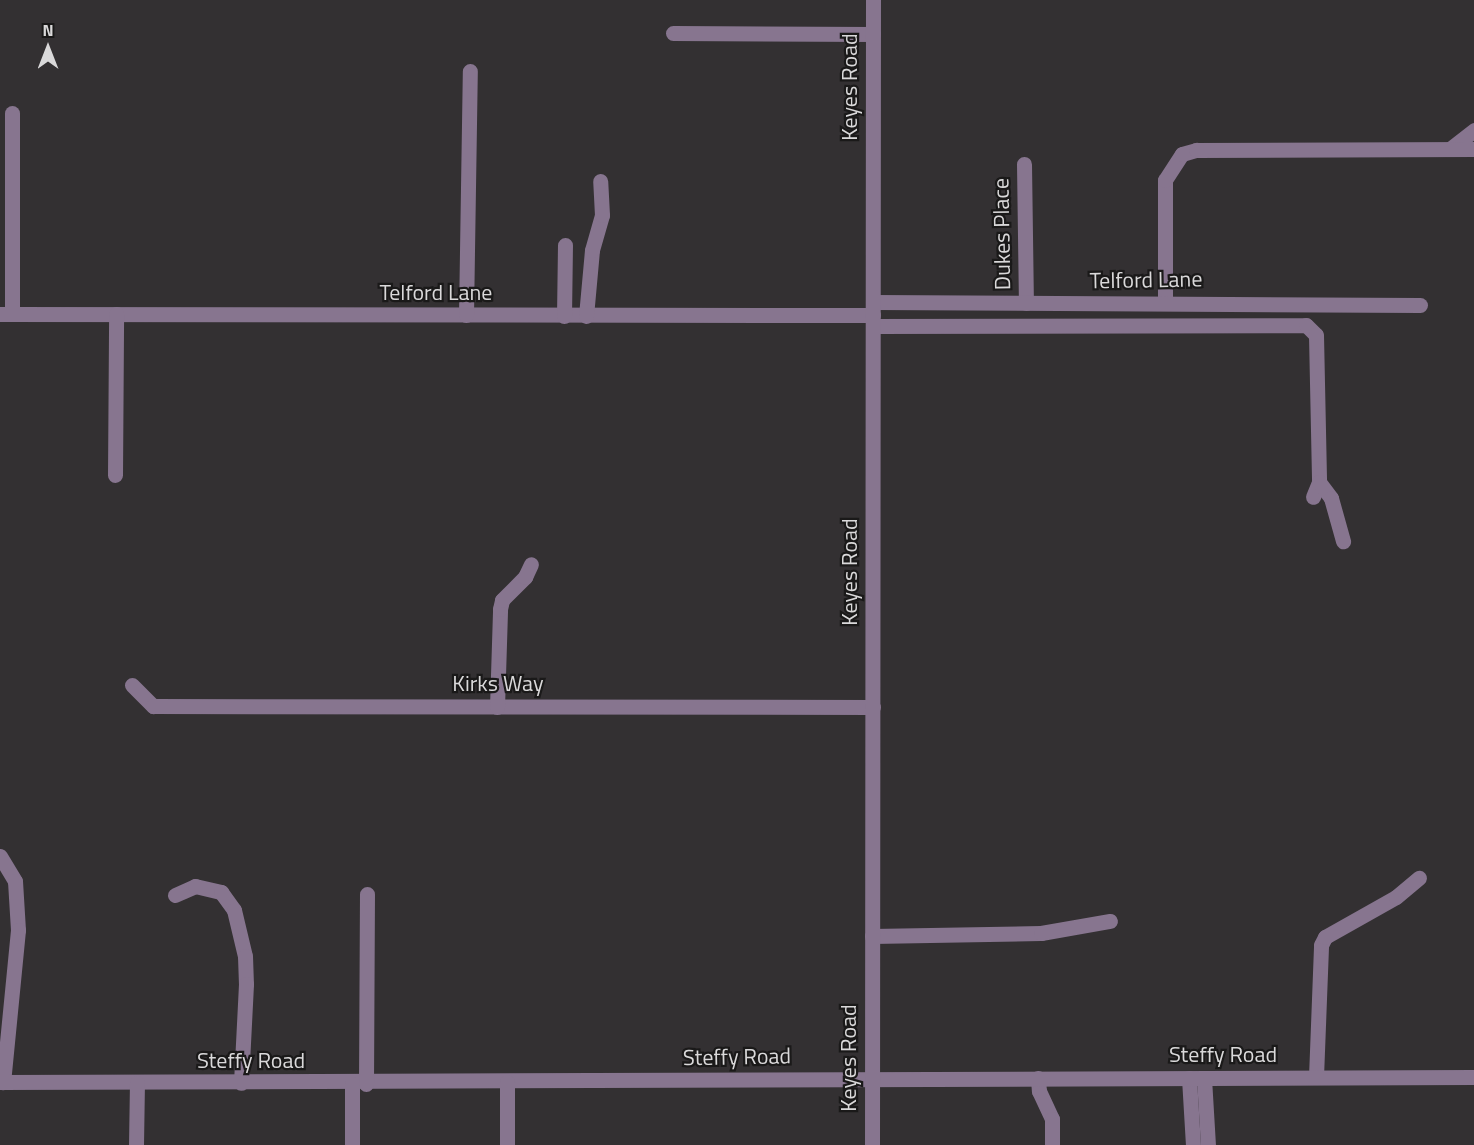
<!DOCTYPE html>
<style>
body{margin:0}
#map{position:relative;width:1474px;height:1145px;overflow:hidden;background:#333032;font-family:"Titillium Web",sans-serif}
div>[style]{position:absolute}
.minor>*{height:15px;margin:-7.5px;padding:0 7.5px;transform-origin:7.5px;border-radius:7.5px;background:#87758f}
span{translate:-50% -50%;white-space:nowrap;text-align:center;line-height:1.15;-webkit-text-stroke:4.5px #1a1919;paint-order:stroke}
.street-label{font-size:22px;color:#dad9da}
.north{position:absolute;left:18px;top:18px;width:60px;height:60px;-webkit-text-stroke:4px #1a1919;paint-order:stroke;rotate:0deg;font-size:16px;font-weight:700;line-height:24px;text-align:center;color:#dad9da}
.north::after{content:'';display:block;margin:auto;width:21px;height:27px;background:#dad9da;clip-path:polygon(50% 0,100% 100%,50% 72%,0 100%)}
</style>
<div id="map">
<div class="minor">
<div style="left:673px;top:33px;width:200px;rotate:0.3deg"></div>
<div style="left:12px;top:113px;width:201px;rotate:90deg"></div>
<div style="left:1450px;top:149px;width:31px;rotate:-38deg"></div>
<div style="left:1024px;top:164px;width:139px;rotate:89.2deg"></div>
<div style="left:1165px;top:301px;width:121px;rotate:-90deg"></div>
<div style="left:1165px;top:180px;width:31px;rotate:-57deg"></div>
<div style="left:1182px;top:154px;width:15px;rotate:-16deg"></div>
<div style="left:1196px;top:150px;width:278px;rotate:-0.2deg"></div>
<div style="left:873px;top:302px;width:547px;rotate:0.31deg"></div>
<div style="left:0;top:314px;width:873px;rotate:0.07deg"></div>
<div style="left:466px;top:315px;width:244px;rotate:-89.1deg"></div>
<div style="left:564px;top:316px;width:71px;rotate:-89.2deg"></div>
<div style="left:586px;top:316px;width:66px;rotate:-84.8deg"></div>
<div style="left:592px;top:250px;width:36px;rotate:-74deg"></div>
<div style="left:602px;top:215px;width:34px;rotate:-93deg"></div>
<div style="left:873px;top:326px;width:433px;rotate:-0.1deg"></div>
<div style="left:1306px;top:325px;width:14px;rotate:45deg"></div>
<div style="left:1316px;top:335px;width:147px;rotate:88.8deg"></div>
<div style="left:1319px;top:482px;width:16px;rotate:112deg"></div>
<div style="left:115px;top:475px;width:161px;rotate:-89.6deg"></div>
<div style="left:1319px;top:482px;width:20px;rotate:53deg"></div>
<div style="left:1331px;top:498px;width:45px;rotate:74.4deg"></div>
<div style="left:132px;top:685px;width:30px;rotate:45deg"></div>
<div style="left:153px;top:706px;width:720px;rotate:0.08deg"></div>
<div style="left:497px;top:707px;width:98px;rotate:-88.2deg"></div>
<div style="left:500px;top:609px;width:9px;rotate:-77deg"></div>
<div style="left:502px;top:600px;width:33px;rotate:-45deg"></div>
<div style="left:525px;top:577px;width:14px;rotate:-65deg"></div>
<div style="left:0;top:856px;width:29px;rotate:59deg"></div>
<div style="left:15px;top:881px;width:49px;rotate:86.5deg"></div>
<div style="left:18px;top:930px;width:153px;rotate:95.6deg"></div>
<div style="left:175px;top:895px;width:22px;rotate:-24deg"></div>
<div style="left:195px;top:886px;width:27px;rotate:13deg"></div>
<div style="left:221px;top:892px;width:22px;rotate:54deg"></div>
<div style="left:234px;top:910px;width:47px;rotate:76.6deg"></div>
<div style="left:245px;top:956px;width:28px;rotate:88deg"></div>
<div style="left:246px;top:984px;width:99px;rotate:92.9deg"></div>
<div style="left:872px;top:936px;width:169px;rotate:-1deg"></div>
<div style="left:1041px;top:933px;width:70px;rotate:-9.9deg"></div>
<div style="left:1316px;top:1077px;width:132px;rotate:-87.8deg"></div>
<div style="left:1321px;top:945px;width:9px;rotate:-63deg"></div>
<div style="left:1325px;top:937px;width:81px;rotate:-29.4deg"></div>
<div style="left:1396px;top:897px;width:30px;rotate:-40deg"></div>
<div style="left:1038px;top:1078px;width:13px;rotate:86deg"></div>
<div style="left:1039px;top:1091px;width:31px;rotate:65deg"></div>
<div style="left:1052px;top:1119px;width:26px;rotate:90deg"></div>
<div style="left:1189px;top:1078px;width:67px;rotate:86.6deg"></div>
<div style="left:1204px;top:1078px;width:67px;rotate:86.6deg"></div>
<div style="left:0;top:1082px;width:1474px;rotate:-0.19deg"></div>
<div style="left:507px;top:1082px;width:63px;rotate:90deg"></div>
<div style="left:352px;top:1084px;width:61px;rotate:90deg"></div>
<div style="left:366px;top:1084px;width:190px;rotate:-89.7deg"></div>
<div style="left:136px;top:1145px;width:62px;rotate:-89.1deg"></div>
<div style="left:872px;top:1145px;width:1145px;rotate:-89.95deg"></div>
</div>
<div class="street-label">
<span style="left:850px;top:87px;rotate:-90deg">Keyes Road</span>
<span style="left:1002px;top:234px;rotate:-91deg">Dukes Place</span>
<span style="left:1146px;top:280px;rotate:-1deg">Telford Lane</span>
<span style="left:436px;top:293px">Telford Lane</span>
<span style="left:850px;top:572px;rotate:-90deg">Keyes Road</span>
<span style="left:498px;top:684px">Kirks Way</span>
<span style="left:1223px;top:1055px">Steffy Road</span>
<span style="left:737px;top:1057px;rotate:-1deg">Steffy Road</span>
<span style="left:849px;top:1058px;rotate:-90deg">Keyes Road</span>
<span style="left:251px;top:1061px">Steffy Road</span>
</div>
<div class="north">N</div>
</div>
